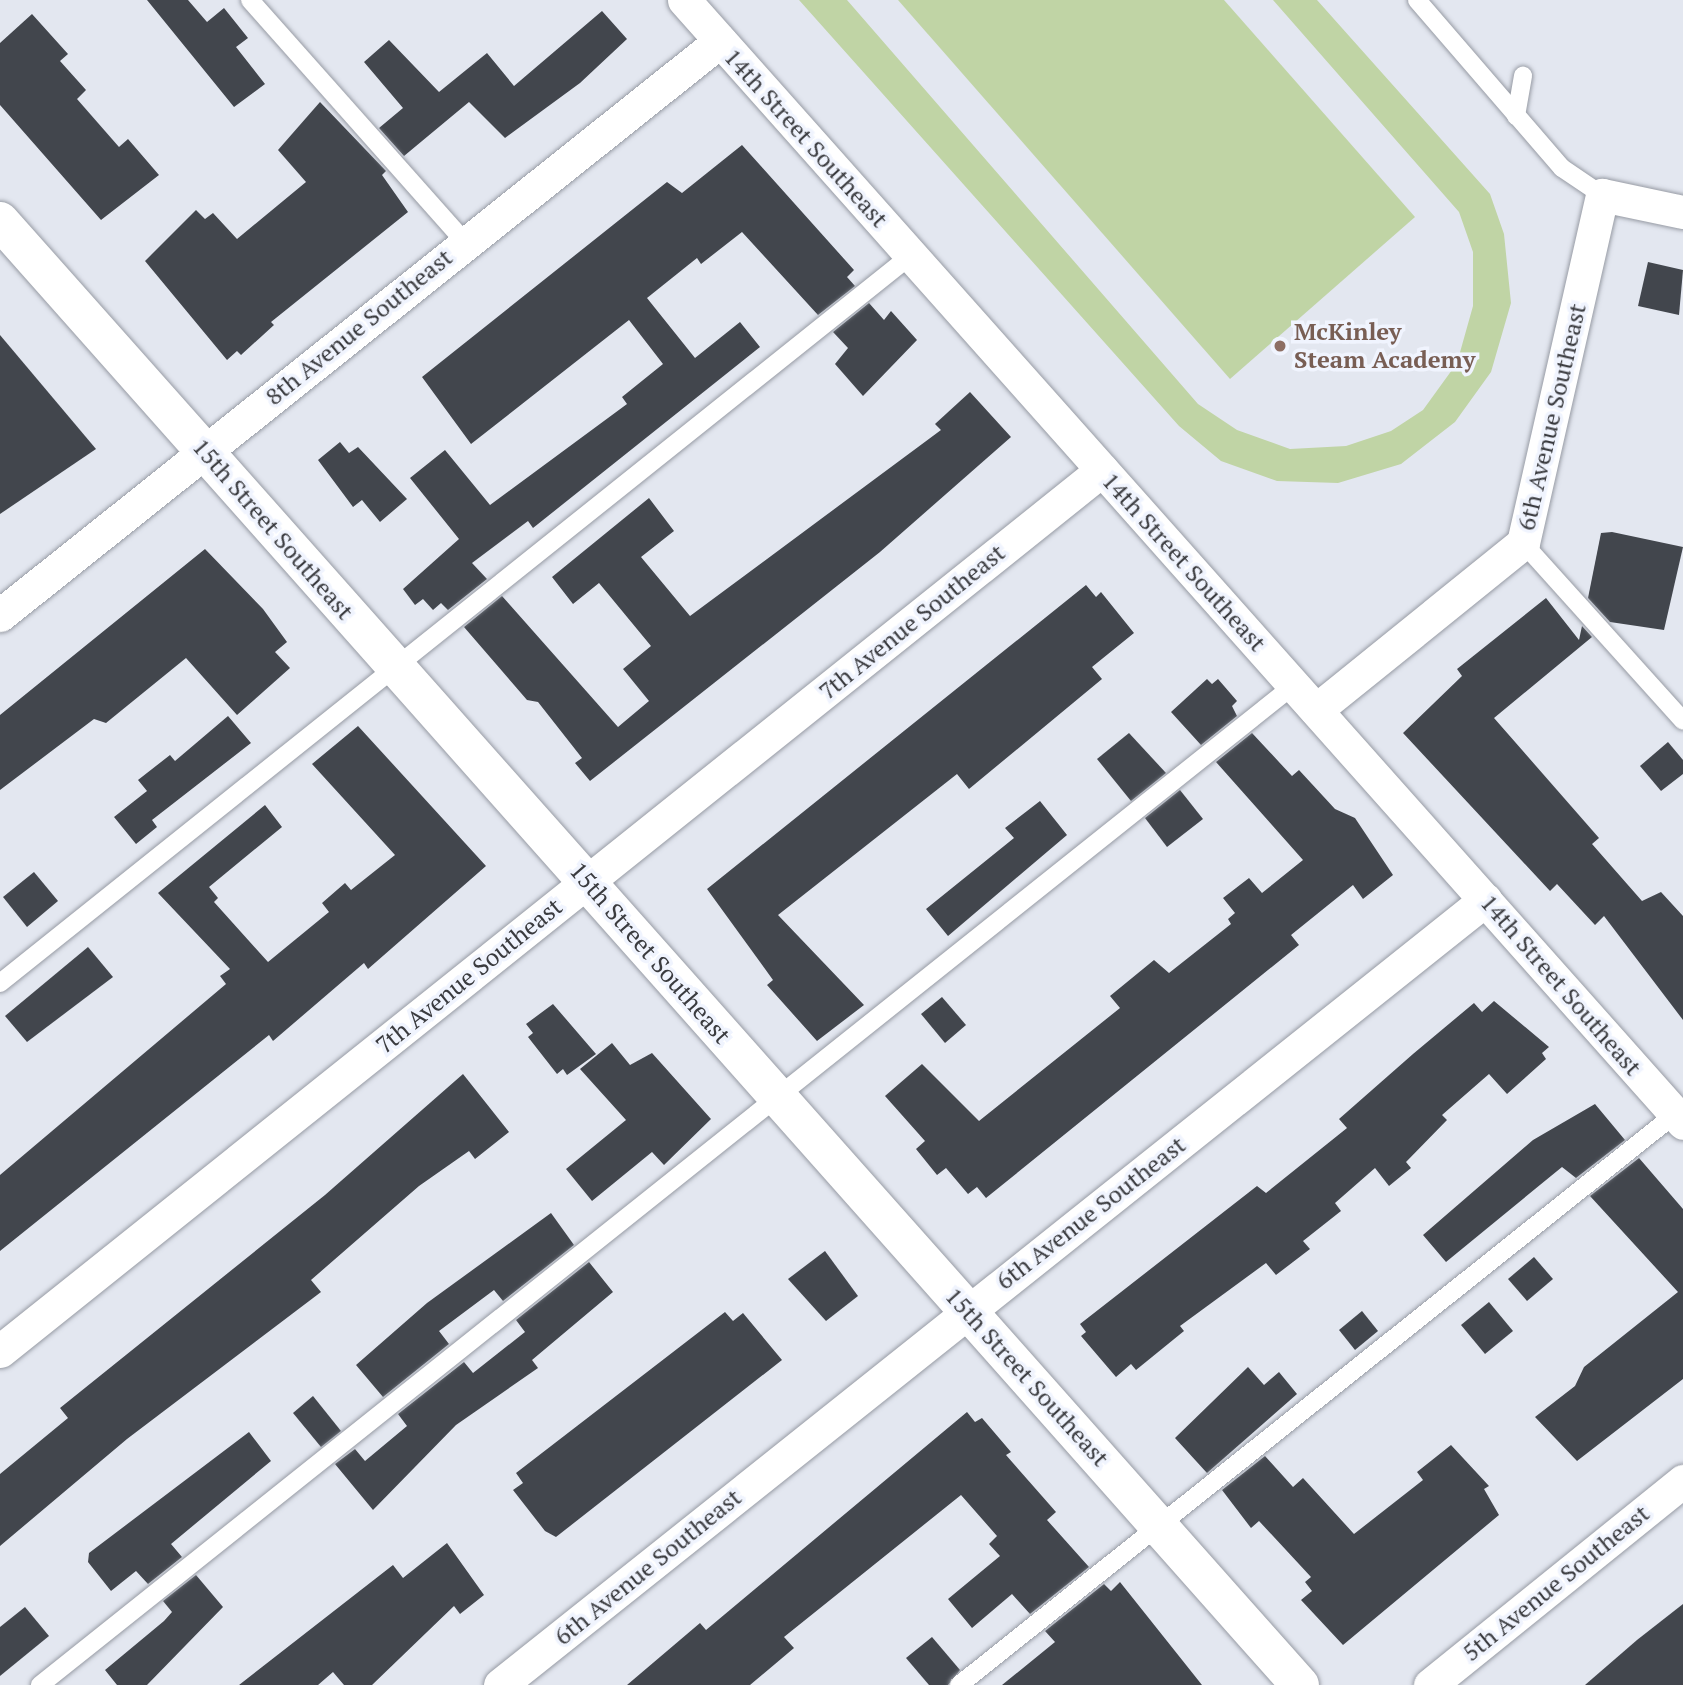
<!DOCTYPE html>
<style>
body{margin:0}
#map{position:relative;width:1683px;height:1685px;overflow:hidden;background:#e3e7f0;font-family:"PT Serif",serif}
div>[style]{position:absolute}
.green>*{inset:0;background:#c0d4a5}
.building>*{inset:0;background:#42464d}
.roads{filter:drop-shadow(0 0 2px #979ba4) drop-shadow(0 0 2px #979ba4)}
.service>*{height:18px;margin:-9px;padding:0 9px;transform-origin:9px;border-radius:9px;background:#fff}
.minor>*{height:33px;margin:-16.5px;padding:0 16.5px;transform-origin:16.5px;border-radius:16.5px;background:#fff}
.tertiary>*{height:38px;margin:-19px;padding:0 19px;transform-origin:19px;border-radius:19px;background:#fff}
.dots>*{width:19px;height:19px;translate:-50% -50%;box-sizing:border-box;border:4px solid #f0f4fe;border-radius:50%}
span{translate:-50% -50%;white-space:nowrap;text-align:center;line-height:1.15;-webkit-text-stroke:7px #f0f4fe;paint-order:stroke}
.street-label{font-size:24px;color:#3a3b3f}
.education-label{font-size:24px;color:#785e54;font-weight:700}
.left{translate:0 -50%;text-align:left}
</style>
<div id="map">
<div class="green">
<div style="clip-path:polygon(799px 0,847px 0,1198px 404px,1237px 430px,1290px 449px,1346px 446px,1391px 431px,1423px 410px,1457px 363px,1473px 306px,1473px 252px,1459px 212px,1273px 0,1317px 0,1490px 194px,1504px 234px,1511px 303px,1491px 372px,1455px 422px,1401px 464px,1338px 483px,1277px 481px,1221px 461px,1179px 426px)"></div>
<div style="clip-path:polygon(898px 0,1224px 0,1415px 217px,1230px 379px)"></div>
</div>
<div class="building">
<div style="clip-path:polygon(147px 0,188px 0,207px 22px,224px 8px,248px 38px,236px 47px,265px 84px,234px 107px)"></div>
<div style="clip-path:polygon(602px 11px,627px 39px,580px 83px,505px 138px,469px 102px,404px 156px,379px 128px,403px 108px,364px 62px,389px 40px,439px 92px,487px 53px,514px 86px)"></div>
<div style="clip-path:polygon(32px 14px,68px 54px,60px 61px,86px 90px,77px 99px,119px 147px,128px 139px,159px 175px,101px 220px,0 105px,0 43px)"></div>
<div style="clip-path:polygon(320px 102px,386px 171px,382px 175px,408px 212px,271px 322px,274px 325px,241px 355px,237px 351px,227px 360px,145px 261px,196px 210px,205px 219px,213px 213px,237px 239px,306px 182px,278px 150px)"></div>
<div style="clip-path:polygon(742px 145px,854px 270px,847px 277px,855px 286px,818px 315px,742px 232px,701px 264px,697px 258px,647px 298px,695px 358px,740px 322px,760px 347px,533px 528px,528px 521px,472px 563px,487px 579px,448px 610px,441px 603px,433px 610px,423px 599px,415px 605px,403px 589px,459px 539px,410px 478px,445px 450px,490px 505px,627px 404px,622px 397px,663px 364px,629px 320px,471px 444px,422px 377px,667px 182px,682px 193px)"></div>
<div style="clip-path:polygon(1648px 262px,1683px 270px,1679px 315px,1638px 306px)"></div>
<div style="clip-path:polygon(869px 303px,884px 320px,891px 311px,917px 340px,863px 396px,835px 364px,848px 348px,833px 332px)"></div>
<div style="clip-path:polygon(0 335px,96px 449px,0 514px)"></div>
<div style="clip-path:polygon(970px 392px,1011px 437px,880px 552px,590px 781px,575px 763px,582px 758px,538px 702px,527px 700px,464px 627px,502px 596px,618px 727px,649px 701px,623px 669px,651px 646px,599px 583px,573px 604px,552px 577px,649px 498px,674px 531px,641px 557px,690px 616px,941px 430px,935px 424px)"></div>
<div style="clip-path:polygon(340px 442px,349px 453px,358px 447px,407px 499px,380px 522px,362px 500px,353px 507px,318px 460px)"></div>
<div style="clip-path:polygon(1612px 532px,1683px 547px,1664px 630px,1610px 622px,1588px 598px,1601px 533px)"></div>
<div style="clip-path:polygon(205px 549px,263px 609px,287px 642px,275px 652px,290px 668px,237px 715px,186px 658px,106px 723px,94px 719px,0 790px,0 715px)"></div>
<div style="clip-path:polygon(1086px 585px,1096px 597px,1101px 592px,1134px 633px,1092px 667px,1102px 679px,969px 789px,957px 774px,778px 915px,864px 1005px,817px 1041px,767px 985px,773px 980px,707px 889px)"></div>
<div style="clip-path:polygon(1546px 598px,1579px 640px,1582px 626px,1592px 637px,1494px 718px,1599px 838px,1592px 844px,1642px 901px,1661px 892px,1683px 916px,1683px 1020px,1604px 916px,1595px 925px,1557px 884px,1550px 891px,1403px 733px,1462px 676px,1457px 669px)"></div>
<div style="clip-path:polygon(1207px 679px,1212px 684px,1218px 679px,1237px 701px,1232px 706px,1237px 716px,1201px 745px,1171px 712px)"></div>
<div style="clip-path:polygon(228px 716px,251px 743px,152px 820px,157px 827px,136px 844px,114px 817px,147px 791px,138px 780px,170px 755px,175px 761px)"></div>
<div style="clip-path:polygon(358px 726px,486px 866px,368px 969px,364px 963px,273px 1041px,269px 1035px,0 1251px,0 1175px,226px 984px,220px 976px,230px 969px,158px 893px,265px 805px,282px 827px,209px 887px,218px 898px,214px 902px,268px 962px,329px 912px,322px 903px,345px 883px,351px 890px,395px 855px,312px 764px)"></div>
<div style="clip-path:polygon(1129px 733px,1166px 773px,1131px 801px,1097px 759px)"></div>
<div style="clip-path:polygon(1252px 733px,1292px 776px,1299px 770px,1335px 809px,1355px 818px,1393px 875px,1363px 899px,1353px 885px,1291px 935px,1299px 945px,986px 1198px,977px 1187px,968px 1194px,946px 1168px,937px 1175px,916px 1149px,925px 1141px,885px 1096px,922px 1064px,979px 1121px,1120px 1008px,1110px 996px,1154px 960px,1169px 973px,1231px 924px,1228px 919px,1235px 913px,1223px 898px,1249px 878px,1262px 893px,1303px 860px,1216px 762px)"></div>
<div style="clip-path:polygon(1668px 742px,1683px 760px,1683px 774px,1661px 791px,1640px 766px)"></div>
<div style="clip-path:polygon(1180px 790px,1203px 819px,1167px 847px,1145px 818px)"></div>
<div style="clip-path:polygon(1040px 801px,1067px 835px,948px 936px,926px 909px,1014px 838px,1005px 828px)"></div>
<div style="clip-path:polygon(34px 872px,58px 901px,27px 927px,3px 897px)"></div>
<div style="clip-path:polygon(88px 947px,113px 977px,27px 1042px,5px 1016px)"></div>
<div style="clip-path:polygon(942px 997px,966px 1025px,945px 1043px,921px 1014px)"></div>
<div style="clip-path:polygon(1494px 1001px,1549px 1047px,1542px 1053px,1546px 1059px,1507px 1094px,1489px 1074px,1442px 1115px,1447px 1120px,1406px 1162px,1411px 1168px,1389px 1186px,1375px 1168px,1335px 1203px,1341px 1211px,1303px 1241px,1310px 1249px,1276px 1275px,1266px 1263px,1180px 1326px,1184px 1331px,1136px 1370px,1131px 1364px,1116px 1377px,1081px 1336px,1086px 1332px,1080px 1324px,1257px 1186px,1266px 1193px,1347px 1128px,1339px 1119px,1413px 1054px,1474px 1003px,1482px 1012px)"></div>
<div style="clip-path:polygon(553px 1004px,596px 1054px,567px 1075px,563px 1069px,557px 1074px,528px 1037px,533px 1033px,526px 1024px)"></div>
<div style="clip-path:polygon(612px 1043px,630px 1065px,652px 1053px,711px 1119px,664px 1165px,652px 1152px,592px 1201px,566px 1169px,626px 1120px,580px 1069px)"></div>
<div style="clip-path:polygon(463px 1074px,509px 1132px,475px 1159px,469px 1151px,419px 1186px,311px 1280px,321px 1292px,127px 1439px,0 1546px,0 1474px,68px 1418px,60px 1408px,325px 1195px)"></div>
<div style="clip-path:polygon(1595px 1104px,1625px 1140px,1576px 1178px,1562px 1167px,1446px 1262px,1423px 1235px,1533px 1140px)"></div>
<div style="clip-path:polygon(1639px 1158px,1683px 1209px,1683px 1379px,1577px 1461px,1535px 1417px,1575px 1386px,1584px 1367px,1678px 1292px,1590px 1196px)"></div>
<div style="clip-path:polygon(551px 1213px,574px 1245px,503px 1301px,494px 1290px,439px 1331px,449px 1344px,383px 1397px,356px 1365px,427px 1303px)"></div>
<div style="clip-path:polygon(825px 1251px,858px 1296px,826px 1321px,788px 1279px)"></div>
<div style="clip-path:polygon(1534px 1257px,1553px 1279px,1527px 1301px,1508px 1279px)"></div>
<div style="clip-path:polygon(589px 1262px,613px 1292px,532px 1360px,538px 1368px,456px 1425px,373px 1510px,335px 1464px,355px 1449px,365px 1461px,407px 1426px,398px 1414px,464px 1362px,473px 1373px,525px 1332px,516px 1320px)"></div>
<div style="clip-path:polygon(1489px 1302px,1513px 1331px,1485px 1354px,1461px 1325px)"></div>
<div style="clip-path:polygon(1362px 1311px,1378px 1331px,1355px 1350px,1339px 1330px)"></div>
<div style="clip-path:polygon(725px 1312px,733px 1321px,743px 1313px,782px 1360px,556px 1537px,545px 1531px,513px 1490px,523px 1483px,516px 1473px)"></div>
<div style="clip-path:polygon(1248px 1367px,1264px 1385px,1279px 1372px,1297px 1394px,1207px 1473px,1175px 1438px)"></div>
<div style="clip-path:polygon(313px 1396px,341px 1431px,321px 1447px,293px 1413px)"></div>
<div style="clip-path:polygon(967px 1412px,975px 1422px,982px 1418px,1011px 1452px,1006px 1455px,1056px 1512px,1047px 1520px,1089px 1567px,1030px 1614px,1012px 1594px,972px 1628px,948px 1599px,1000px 1556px,989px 1544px,997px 1536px,961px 1495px,784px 1637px,794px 1648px,750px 1685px,627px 1685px,700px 1623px,706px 1630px)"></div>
<div style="clip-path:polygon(249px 1432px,271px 1461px,171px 1544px,182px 1557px,148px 1584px,136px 1571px,111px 1591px,88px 1562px,89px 1553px)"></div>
<div style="clip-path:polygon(1451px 1445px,1489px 1486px,1484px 1489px,1499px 1515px,1343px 1645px,1301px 1600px,1312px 1591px,1305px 1582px,1311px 1577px,1259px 1521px,1251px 1528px,1222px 1490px,1265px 1456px,1293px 1487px,1303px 1478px,1354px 1534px,1423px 1480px,1417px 1472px)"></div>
<div style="clip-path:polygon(447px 1543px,484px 1595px,460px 1614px,454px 1606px,372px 1685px,344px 1685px,333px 1672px,318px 1685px,239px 1685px,393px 1565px,403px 1578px)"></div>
<div style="clip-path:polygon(196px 1575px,223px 1607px,147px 1685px,117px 1685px,105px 1670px,164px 1621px,172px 1612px,163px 1601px)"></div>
<div style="clip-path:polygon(1120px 1582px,1202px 1685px,1002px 1685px,1055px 1642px,1045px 1631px,1104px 1584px,1111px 1591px)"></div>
<div style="clip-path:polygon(1683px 1604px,1683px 1685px,1585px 1685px,1637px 1640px)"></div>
<div style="clip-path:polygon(25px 1607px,49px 1636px,0 1676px,0 1627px)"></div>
<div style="clip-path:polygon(932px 1637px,960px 1670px,948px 1685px,929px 1685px,906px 1658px)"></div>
</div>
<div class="roads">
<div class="service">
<div style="left:250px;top:0;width:325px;rotate:48.4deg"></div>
<div style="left:1417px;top:0;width:222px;rotate:49.2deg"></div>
<div style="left:1562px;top:168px;width:48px;rotate:34deg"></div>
<div style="left:1516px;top:116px;width:41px;rotate:-80.1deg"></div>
<div style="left:1523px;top:543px;width:239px;rotate:48deg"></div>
<div style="left:0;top:983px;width:1165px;rotate:-38.62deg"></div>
<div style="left:40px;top:1685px;width:1604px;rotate:-38.57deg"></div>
<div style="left:959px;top:1685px;width:921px;rotate:-38.56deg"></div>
</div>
<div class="minor">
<div style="left:684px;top:0;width:1503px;rotate:48.34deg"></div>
<div style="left:0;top:615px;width:921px;rotate:-38.56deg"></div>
<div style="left:1316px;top:710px;width:266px;rotate:-38.9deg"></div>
<div style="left:1523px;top:543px;width:357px;rotate:-77.2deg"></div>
<div style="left:1602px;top:195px;width:83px;rotate:11.9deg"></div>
<div style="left:0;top:1351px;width:1411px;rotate:-38.64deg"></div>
<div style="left:500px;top:1685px;width:1260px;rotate:-38.55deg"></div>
<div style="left:1430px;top:1685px;width:325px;rotate:-38.9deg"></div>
</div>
<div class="tertiary">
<div style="left:0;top:221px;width:1958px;rotate:48.4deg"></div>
</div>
</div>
<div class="dots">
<div style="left:1280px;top:346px;background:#8d6e63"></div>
</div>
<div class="street-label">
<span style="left:806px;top:138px;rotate:48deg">14th Street Southeast</span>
<span style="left:359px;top:327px;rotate:-39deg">8th Avenue Southeast</span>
<span style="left:1552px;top:417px;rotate:-77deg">6th Avenue Southeast</span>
<span style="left:273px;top:529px;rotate:49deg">15th Street Southeast</span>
<span style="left:1184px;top:562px;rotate:48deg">14th Street Southeast</span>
<span style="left:912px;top:622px;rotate:-39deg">7th Avenue Southeast</span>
<span style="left:650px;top:953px;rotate:49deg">15th Street Southeast</span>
<span style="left:469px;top:976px;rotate:-39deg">7th Avenue Southeast</span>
<span style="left:1561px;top:985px;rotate:49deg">14th Street Southeast</span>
<span style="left:1091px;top:1213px;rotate:-38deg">6th Avenue Southeast</span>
<span style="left:1027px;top:1377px;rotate:48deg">15th Street Southeast</span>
<span style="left:648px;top:1567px;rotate:-39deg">6th Avenue Southeast</span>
<span style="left:1556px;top:1583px;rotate:-39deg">5th Avenue Southeast</span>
</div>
<div class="education-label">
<span class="left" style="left:1294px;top:346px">McKinley<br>Steam Academy</span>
</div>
</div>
